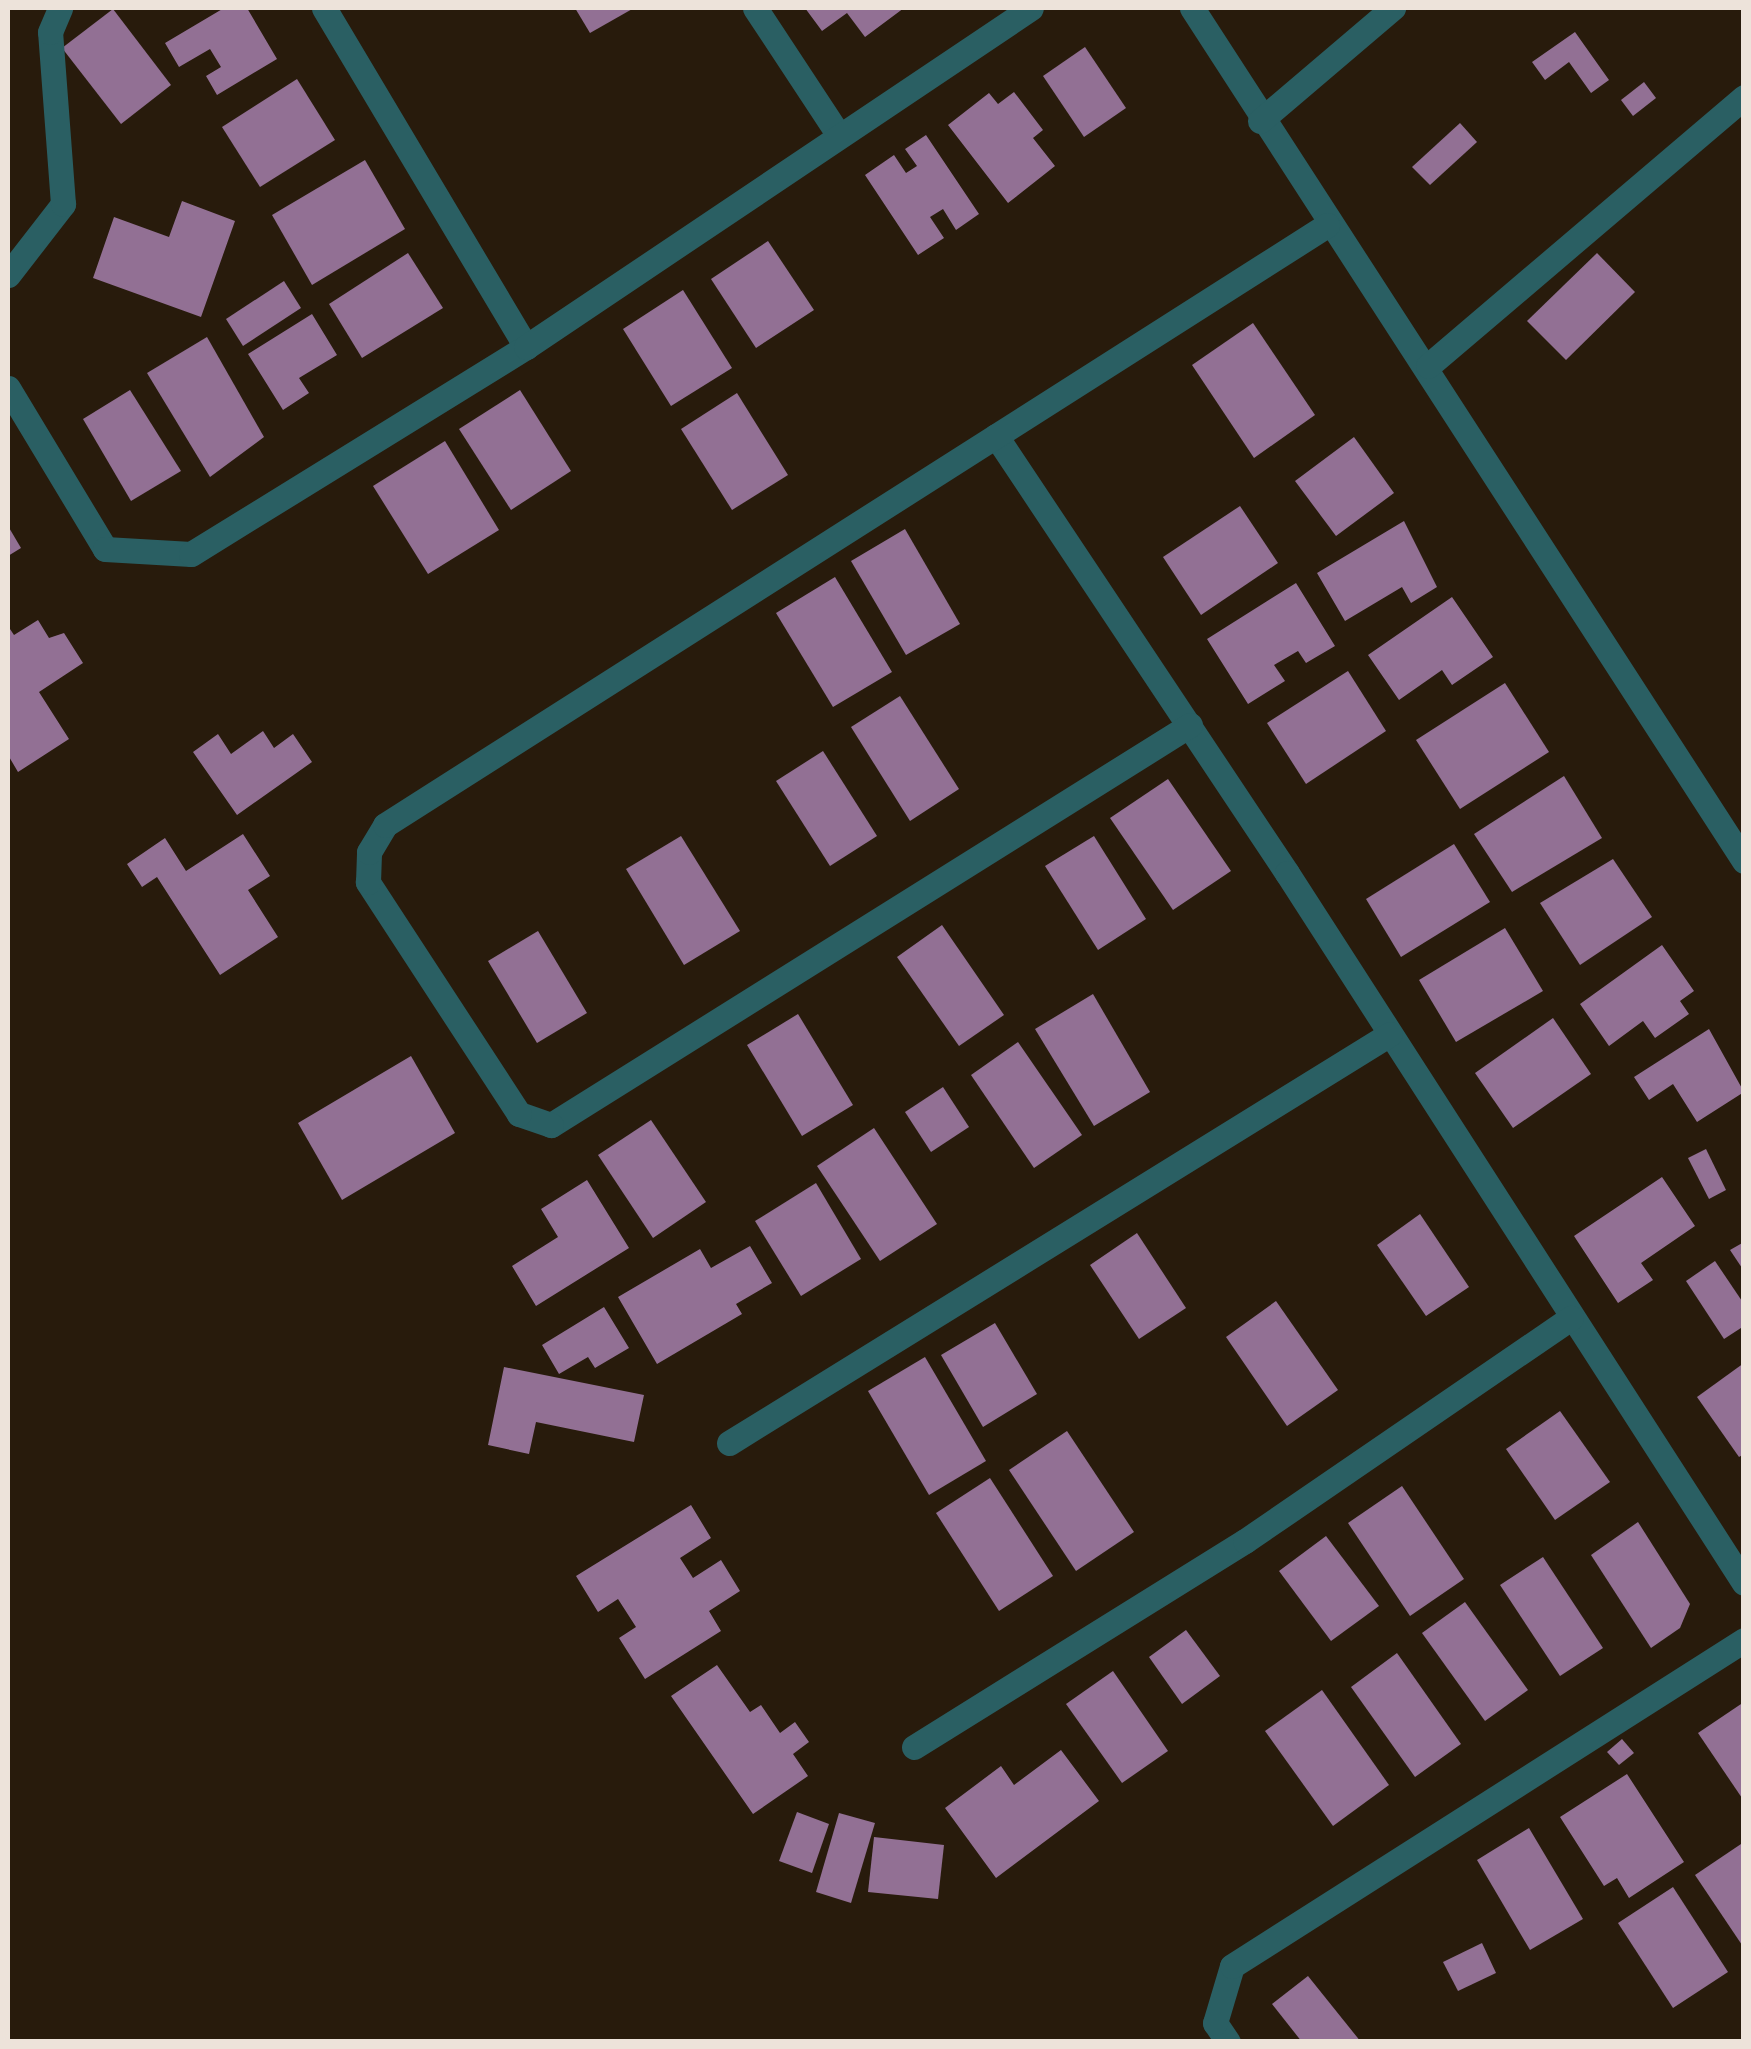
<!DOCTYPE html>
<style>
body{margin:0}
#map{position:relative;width:1751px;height:2049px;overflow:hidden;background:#281b0c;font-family:"Public Sans",sans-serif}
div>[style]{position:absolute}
.building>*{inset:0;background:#927094}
.street>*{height:25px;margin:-12.5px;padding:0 12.5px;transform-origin:12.5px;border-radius:12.5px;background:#2a5f63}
span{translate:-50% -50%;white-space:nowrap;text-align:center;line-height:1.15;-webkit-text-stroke:8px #1e1204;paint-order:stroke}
.frame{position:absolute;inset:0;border:10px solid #ede3da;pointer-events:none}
</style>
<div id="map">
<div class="building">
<div style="clip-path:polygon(224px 8px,247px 8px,277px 59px,217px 95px,206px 76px,221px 67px,210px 49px,179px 67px,165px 43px)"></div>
<div style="clip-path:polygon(575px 8px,634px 8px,590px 33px)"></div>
<div style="clip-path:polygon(805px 8px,904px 8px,865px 37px,847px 13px,822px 31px)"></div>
<div style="clip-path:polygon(113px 9px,171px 85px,121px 124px,62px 48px)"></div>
<div style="clip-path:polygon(1575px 32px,1609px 80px,1591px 93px,1569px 62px,1545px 80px,1532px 62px)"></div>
<div style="clip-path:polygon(1085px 47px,1126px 108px,1084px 137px,1043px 76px)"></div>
<div style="clip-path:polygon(297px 79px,335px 140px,260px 187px,222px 127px)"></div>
<div style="clip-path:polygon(1644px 82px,1656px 98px,1633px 116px,1621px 100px)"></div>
<div style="clip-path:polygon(1014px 92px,1043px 130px,1033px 138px,1055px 166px,1008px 203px,948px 125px,989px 93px,998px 104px)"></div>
<div style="clip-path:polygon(1460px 123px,1477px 142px,1430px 185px,1412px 167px)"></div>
<div style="clip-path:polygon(926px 135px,979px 214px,956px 230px,943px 209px,930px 217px,944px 238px,918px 255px,865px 175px,894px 155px,906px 173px,917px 166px,905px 149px)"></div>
<div style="clip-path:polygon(365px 160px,405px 229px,312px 285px,272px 215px)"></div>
<div style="clip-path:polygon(182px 201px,235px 221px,201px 317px,93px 278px,114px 217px,169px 237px)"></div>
<div style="clip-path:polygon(768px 241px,814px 310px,756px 348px,711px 279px)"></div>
<div style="clip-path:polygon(408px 253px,443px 308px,362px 358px,329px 304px)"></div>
<div style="clip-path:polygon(1597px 253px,1635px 292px,1566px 360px,1527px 321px)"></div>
<div style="clip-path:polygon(284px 281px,301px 308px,243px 346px,226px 319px)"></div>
<div style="clip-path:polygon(683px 290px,732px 368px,671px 406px,623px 329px)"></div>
<div style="clip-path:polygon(312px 314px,337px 355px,299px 378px,309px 393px,283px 410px,248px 354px)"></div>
<div style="clip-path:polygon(1253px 323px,1315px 415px,1254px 458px,1192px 365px)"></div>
<div style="clip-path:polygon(207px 337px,264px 437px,210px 477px,147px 373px)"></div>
<div style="clip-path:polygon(130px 390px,181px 471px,131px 501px,83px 419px)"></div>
<div style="clip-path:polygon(520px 390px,571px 471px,511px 510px,459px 429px)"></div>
<div style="clip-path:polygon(737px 393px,788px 475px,732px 510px,681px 429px)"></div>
<div style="clip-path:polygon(1354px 437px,1394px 493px,1336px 536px,1295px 481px)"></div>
<div style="clip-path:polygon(445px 441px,499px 530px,428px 574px,373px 486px)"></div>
<div style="clip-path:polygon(1240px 506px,1278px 563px,1201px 615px,1163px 557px)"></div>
<div style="clip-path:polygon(1404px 521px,1437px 587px,1411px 603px,1402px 587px,1345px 621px,1317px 573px)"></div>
<div style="clip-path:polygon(8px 526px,21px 548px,8px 556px)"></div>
<div style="clip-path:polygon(905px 529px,960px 624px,906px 655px,851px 561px)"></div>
<div style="clip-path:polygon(835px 577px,892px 672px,833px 707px,776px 613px)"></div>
<div style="clip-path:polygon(1296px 583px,1335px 646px,1306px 663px,1298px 651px,1274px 665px,1285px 681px,1248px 704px,1207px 639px)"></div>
<div style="clip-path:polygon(1452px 597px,1493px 657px,1452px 685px,1442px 670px,1399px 700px,1368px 655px)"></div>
<div style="clip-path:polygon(38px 620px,49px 638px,64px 633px,83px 663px,39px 692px,69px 739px,18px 772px,8px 755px,8px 626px,14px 635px)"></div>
<div style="clip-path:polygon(1348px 671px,1386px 731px,1306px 784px,1267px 723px)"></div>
<div style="clip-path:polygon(1505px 683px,1549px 752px,1460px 809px,1416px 740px)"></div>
<div style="clip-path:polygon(900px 696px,959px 789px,910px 821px,851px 727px)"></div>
<div style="clip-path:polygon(263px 731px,274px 748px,293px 734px,312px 762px,237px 815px,193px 752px,218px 734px,231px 754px)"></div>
<div style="clip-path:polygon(823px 751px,877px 836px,830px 866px,776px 781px)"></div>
<div style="clip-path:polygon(1564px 776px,1602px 838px,1512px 892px,1474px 834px)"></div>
<div style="clip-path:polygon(1168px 779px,1231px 871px,1173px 910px,1110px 818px)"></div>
<div style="clip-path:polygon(243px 834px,270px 876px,248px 890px,278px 937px,220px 975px,157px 877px,142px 887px,127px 864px,165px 838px,186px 871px)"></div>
<div style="clip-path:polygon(681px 836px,740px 931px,684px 965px,626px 869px)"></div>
<div style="clip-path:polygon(1094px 836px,1146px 919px,1098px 950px,1045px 866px)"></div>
<div style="clip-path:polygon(1454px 844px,1490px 902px,1401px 957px,1366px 899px)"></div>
<div style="clip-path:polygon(1613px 859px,1652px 917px,1580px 965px,1540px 903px)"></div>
<div style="clip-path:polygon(942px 925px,1004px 1015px,959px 1046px,897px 957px)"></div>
<div style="clip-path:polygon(1505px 928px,1543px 991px,1456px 1042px,1419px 980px)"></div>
<div style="clip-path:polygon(538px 931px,587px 1013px,537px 1043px,488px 961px)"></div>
<div style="clip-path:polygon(1662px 945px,1694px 991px,1680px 1001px,1689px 1014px,1655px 1038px,1643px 1021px,1609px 1046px,1580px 1004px)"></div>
<div style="clip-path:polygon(1093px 994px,1150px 1092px,1094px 1126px,1035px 1029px)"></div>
<div style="clip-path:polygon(798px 1014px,853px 1105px,802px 1136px,747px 1045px)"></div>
<div style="clip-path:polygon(1553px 1018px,1591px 1074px,1513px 1128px,1475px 1073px)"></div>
<div style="clip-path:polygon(1709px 1029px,1744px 1092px,1697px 1122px,1673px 1084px,1649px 1100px,1634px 1077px)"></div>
<div style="clip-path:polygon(1018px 1042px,1082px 1135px,1034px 1168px,971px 1075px)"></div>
<div style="clip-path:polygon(411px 1056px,455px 1133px,342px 1200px,298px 1123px)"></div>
<div style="clip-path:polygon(943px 1087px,969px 1127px,931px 1152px,905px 1112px)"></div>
<div style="clip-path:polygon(651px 1120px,706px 1202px,653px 1238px,598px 1155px)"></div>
<div style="clip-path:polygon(874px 1128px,937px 1224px,880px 1261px,817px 1166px)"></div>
<div style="clip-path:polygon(1706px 1149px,1726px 1190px,1709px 1199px,1688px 1158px)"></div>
<div style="clip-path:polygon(1662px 1177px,1695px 1226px,1641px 1263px,1653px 1280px,1618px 1303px,1574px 1236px)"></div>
<div style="clip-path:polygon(587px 1180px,629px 1248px,536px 1306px,512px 1266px,558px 1237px,541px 1209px)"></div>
<div style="clip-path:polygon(816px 1183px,861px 1259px,801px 1296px,755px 1221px)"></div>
<div style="clip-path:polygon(1420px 1214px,1469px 1287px,1426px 1316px,1377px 1245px)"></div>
<div style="clip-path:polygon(1137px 1233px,1186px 1308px,1139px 1339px,1090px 1265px)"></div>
<div style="clip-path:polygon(1744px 1242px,1744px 1271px,1730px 1250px)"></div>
<div style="clip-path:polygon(750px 1246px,772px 1283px,736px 1304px,742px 1314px,657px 1364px,618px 1297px,700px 1249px,711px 1268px)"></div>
<div style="clip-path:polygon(1715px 1261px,1744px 1304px,1744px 1326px,1724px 1339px,1686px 1281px)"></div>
<div style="clip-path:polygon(1276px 1301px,1338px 1390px,1287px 1426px,1226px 1337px)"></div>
<div style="clip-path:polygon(604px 1307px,629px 1348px,595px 1368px,588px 1357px,559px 1374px,542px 1345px)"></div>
<div style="clip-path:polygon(995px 1323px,1037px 1394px,983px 1427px,941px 1355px)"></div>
<div style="clip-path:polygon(925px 1357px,986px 1461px,929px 1495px,868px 1391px)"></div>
<div style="clip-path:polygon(1744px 1363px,1744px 1454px,1739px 1457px,1697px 1397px)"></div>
<div style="clip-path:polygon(504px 1367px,644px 1395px,634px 1442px,536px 1422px,529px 1454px,488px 1445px)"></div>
<div style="clip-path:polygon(1560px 1411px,1610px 1482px,1555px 1520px,1506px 1449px)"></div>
<div style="clip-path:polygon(1067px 1431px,1134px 1532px,1076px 1571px,1009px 1470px)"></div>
<div style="clip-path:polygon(990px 1478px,1053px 1576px,999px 1611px,936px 1513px)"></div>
<div style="clip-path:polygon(1402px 1486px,1464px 1579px,1410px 1616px,1348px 1523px)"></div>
<div style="clip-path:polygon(691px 1505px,711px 1538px,680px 1558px,693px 1578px,721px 1560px,740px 1591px,709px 1611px,721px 1631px,645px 1679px,619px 1638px,636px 1627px,618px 1599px,598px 1612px,576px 1576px)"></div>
<div style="clip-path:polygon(1638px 1522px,1690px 1604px,1680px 1628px,1651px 1648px,1591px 1555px)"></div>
<div style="clip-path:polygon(1326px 1536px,1379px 1606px,1331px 1641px,1279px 1571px)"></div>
<div style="clip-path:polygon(1543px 1557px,1603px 1648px,1560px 1676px,1500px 1585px)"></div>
<div style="clip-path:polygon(1465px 1602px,1528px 1690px,1485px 1721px,1422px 1633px)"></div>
<div style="clip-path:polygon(1186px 1630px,1220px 1676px,1182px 1704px,1149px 1657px)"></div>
<div style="clip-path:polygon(1397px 1653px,1461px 1744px,1415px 1777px,1351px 1687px)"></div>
<div style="clip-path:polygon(717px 1665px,750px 1712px,761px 1705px,780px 1733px,795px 1722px,809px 1742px,793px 1754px,808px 1776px,753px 1814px,671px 1696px)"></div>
<div style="clip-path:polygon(1113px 1671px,1168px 1751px,1122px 1783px,1066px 1704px)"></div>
<div style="clip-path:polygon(1322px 1690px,1389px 1785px,1333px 1826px,1265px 1731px)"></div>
<div style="clip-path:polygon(1744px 1702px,1744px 1801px,1698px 1733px)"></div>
<div style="clip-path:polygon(1622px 1739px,1634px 1753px,1619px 1765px,1607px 1752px)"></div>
<div style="clip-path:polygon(1061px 1750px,1099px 1801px,996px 1878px,945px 1808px,1001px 1766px,1014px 1785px)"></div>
<div style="clip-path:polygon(1627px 1774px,1684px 1862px,1629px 1898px,1617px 1878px,1604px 1886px,1560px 1817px)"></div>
<div style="clip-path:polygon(797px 1812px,829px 1824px,812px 1873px,779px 1861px)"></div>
<div style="clip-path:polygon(839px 1813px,875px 1823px,851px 1903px,816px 1892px)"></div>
<div style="clip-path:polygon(1529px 1828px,1583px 1919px,1530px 1950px,1477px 1860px)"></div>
<div style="clip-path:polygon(874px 1837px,944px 1845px,938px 1899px,868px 1892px)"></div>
<div style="clip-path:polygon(1744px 1842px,1744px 1948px,1695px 1875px)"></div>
<div style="clip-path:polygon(1673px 1887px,1728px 1972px,1673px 2008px,1618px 1923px)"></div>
<div style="clip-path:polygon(1482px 1943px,1496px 1973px,1458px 1991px,1443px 1962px)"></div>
<div style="clip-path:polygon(1308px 1976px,1361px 2042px,1302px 2042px,1272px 2004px)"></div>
</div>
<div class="street">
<div style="left:324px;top:8px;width:395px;rotate:59.2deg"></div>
<div style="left:755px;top:8px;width:151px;rotate:56.6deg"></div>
<div style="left:1192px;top:8px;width:1016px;rotate:57.09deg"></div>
<div style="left:1260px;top:121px;width:175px;rotate:-40.4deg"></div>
<div style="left:8px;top:275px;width:90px;rotate:-52.2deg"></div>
<div style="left:63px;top:204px;width:172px;rotate:-94.3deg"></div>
<div style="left:50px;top:32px;width:26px;rotate:-67deg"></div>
<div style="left:1428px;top:366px;width:415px;rotate:-40.4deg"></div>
<div style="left:8px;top:388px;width:188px;rotate:58.9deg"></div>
<div style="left:105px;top:549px;width:86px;rotate:3.3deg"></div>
<div style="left:191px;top:554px;width:394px;rotate:-31.7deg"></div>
<div style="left:526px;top:347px;width:608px;rotate:-33.87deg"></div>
<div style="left:996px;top:436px;width:525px;rotate:56.34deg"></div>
<div style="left:1287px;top:873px;width:844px;rotate:57.23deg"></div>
<div style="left:1190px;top:725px;width:754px;rotate:147.95deg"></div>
<div style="left:551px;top:1125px;width:34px;rotate:-161deg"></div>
<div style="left:519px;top:1114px;width:277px;rotate:-123.1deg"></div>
<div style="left:368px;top:882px;width:30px;rotate:-88deg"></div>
<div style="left:369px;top:852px;width:31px;rotate:-59deg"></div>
<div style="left:385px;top:825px;width:1117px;rotate:-32.49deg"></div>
<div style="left:729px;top:1443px;width:777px;rotate:-31.75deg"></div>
<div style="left:914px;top:1747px;width:390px;rotate:-31.9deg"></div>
<div style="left:1245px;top:1541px;width:395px;rotate:-34.4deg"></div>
<div style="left:1228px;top:2042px;width:23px;rotate:-124deg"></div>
<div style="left:1215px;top:2023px;width:59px;rotate:-73.4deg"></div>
<div style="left:1232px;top:1966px;width:607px;rotate:-32.49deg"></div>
</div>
<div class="frame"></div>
</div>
